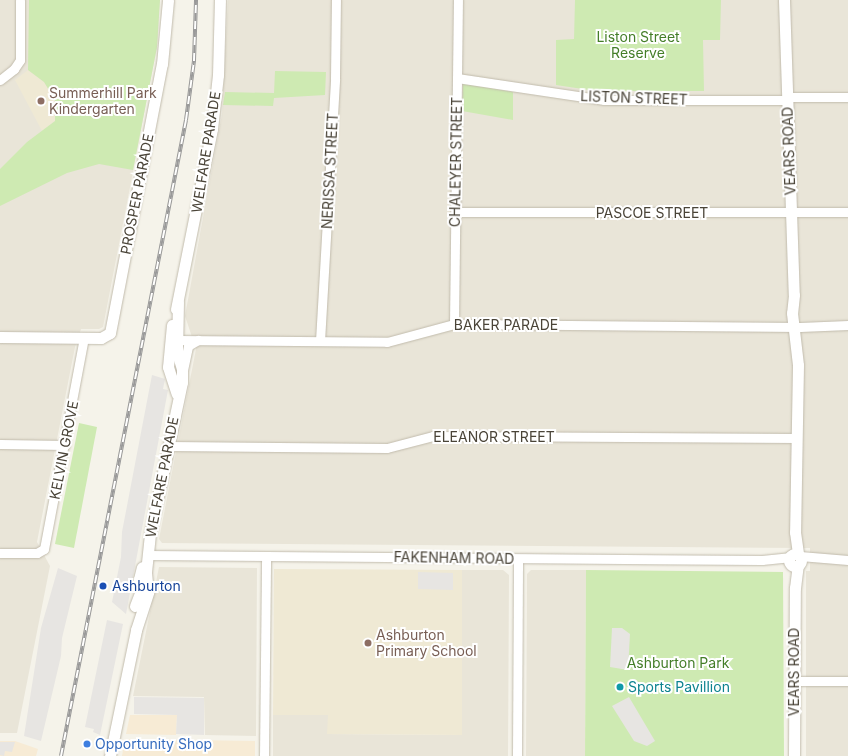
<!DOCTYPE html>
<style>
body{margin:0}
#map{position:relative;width:848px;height:756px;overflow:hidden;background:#f5f3ea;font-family:Inter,sans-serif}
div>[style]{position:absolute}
.residential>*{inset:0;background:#e9e5d8}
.commercial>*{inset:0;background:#f7ebd5}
.education>*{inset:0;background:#efe9d4}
.green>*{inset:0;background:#ceeab2}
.parking>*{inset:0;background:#e7e5e2}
.roads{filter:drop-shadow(0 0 1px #c1bbac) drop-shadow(0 0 1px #c1bbac)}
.minor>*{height:9px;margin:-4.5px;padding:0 4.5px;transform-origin:4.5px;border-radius:4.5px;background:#fff}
.tertiary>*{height:11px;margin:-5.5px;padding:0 5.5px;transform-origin:5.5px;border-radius:5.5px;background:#fff}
.tertiary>.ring{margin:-5.5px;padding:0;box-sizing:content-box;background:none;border:11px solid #fff;border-radius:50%}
.rail>*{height:4px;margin-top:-2px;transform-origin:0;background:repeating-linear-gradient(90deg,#fff 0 8px,#999 0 16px);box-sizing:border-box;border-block:1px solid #999}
.dots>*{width:11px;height:11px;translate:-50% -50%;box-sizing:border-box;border:2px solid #fff;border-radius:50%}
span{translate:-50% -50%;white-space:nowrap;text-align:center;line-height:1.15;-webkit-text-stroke:4px #fff;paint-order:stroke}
.park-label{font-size:14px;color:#447e28}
.education-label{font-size:14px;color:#785e54}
.left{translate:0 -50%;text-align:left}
.street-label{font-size:14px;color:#4a4438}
.transit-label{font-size:14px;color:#164399}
.culture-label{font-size:14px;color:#0d838f}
.shop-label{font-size:14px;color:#366cbe}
</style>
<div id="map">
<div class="residential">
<div style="clip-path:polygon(0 0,160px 0,157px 47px,103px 327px,99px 329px,81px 329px,75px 347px,37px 542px,50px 566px,17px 733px,0 733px)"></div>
<div style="clip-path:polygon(228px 0,848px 0,848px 756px,806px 756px,806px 571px,810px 571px,810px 548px,162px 543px,159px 539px,196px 349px,185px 316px,222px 114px)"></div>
<div style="clip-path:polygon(159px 567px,257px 568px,256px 736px,205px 735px,204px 697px,133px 696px)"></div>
<div style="clip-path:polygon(462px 570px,503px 570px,509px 575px,508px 756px,273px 756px,273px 715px,328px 715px,328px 734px,462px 735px)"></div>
<div style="clip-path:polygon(531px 570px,586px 570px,585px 756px,526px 756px,527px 574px)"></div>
</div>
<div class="commercial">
<div style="clip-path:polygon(130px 715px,177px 715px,176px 735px,126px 734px)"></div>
<div style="clip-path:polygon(125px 739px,255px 741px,255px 756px,122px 756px)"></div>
<div style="clip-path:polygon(0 741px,15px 741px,38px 749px,36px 756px,0 756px)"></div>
</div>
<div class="education">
<div style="clip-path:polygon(28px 70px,44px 82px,56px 103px,55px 121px,42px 131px,15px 80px)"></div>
<div style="clip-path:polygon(274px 569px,462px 570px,462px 735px,327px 734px,328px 715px,273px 715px)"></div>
</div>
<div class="green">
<div style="clip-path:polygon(29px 0,160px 0,157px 47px,133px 170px,99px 164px,67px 173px,0 206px,0 169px,27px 142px,55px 121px,55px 100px,44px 82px,28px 70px)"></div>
<div style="clip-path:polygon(575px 0,721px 0,720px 40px,703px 40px,704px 91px,596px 91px,556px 85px,556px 40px,574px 39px)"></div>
<div style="clip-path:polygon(275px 71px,326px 72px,325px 95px,274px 98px,273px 106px,223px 105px,225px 92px,274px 93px)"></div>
<div style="clip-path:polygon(463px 83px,513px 92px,513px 120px,462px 111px)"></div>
<div style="clip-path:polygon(79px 423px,97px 427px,74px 548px,55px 544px)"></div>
<div style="clip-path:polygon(586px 570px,783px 572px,784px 756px,585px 756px)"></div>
</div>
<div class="parking">
<div style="clip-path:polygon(152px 375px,165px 379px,163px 389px,168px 390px,126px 614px,112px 602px,121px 557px,122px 532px)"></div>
<div style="clip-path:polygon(58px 568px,77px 576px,62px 638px,61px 656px,41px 741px,24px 736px,41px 628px)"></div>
<div style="clip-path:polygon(418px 572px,453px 573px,453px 590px,418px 589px)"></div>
<div style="clip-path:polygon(107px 620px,123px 624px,100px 735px,93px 732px,94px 729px,85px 727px)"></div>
<div style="clip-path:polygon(612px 628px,622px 628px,630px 634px,628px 670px,610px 667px)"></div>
<div style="clip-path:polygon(134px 697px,204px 698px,204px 735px,176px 734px,177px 715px,134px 714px)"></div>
<div style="clip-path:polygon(629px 697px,655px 741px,647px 746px,634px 741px,612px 706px)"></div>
<div style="clip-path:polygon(0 742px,15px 742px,12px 752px,5px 751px,4px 756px,0 755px)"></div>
</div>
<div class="roads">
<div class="minor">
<div style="left:457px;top:78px;width:149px;rotate:8.5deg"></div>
<div style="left:604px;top:100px;width:184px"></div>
<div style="left:0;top:80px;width:18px;rotate:-38deg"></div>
<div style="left:14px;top:69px;width:11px;rotate:-56deg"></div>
<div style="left:20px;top:60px;width:60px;rotate:-90deg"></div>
<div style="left:788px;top:97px;width:60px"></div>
<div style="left:456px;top:212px;width:392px"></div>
<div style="left:454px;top:324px;width:324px;rotate:-89.3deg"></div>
<div style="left:177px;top:340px;width:210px;rotate:0.5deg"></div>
<div style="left:387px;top:342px;width:69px;rotate:-15deg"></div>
<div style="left:454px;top:324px;width:346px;rotate:0.5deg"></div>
<div style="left:800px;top:327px;width:48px;rotate:-2.4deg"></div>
<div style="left:320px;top:341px;width:263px;rotate:-86.7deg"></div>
<div style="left:335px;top:78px;width:78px;rotate:-89.3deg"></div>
<div style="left:183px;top:370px;width:25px;rotate:-78deg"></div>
<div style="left:188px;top:346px;width:12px;rotate:-31deg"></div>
<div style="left:0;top:444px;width:65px;rotate:0.9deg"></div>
<div style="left:168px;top:446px;width:219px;rotate:0.5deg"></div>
<div style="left:387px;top:448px;width:48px;rotate:-14.6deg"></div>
<div style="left:433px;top:436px;width:364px;rotate:0.3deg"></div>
<div style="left:0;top:553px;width:37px"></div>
<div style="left:37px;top:553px;width:8px;rotate:-30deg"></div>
<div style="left:44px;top:549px;width:215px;rotate:-79.3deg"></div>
<div style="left:147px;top:555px;width:615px;rotate:0.47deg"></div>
<div style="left:762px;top:560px;width:27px;rotate:-6deg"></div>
<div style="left:800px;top:556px;width:48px;rotate:4.8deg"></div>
<div style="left:794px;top:681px;width:54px"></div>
<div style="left:264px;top:756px;width:199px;rotate:-89.4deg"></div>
<div style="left:517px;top:756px;width:197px;rotate:-89.7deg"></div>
</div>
<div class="tertiary">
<div style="left:784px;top:0;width:295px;rotate:88.1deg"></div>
<div style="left:794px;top:295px;width:18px;rotate:96deg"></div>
<div style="left:792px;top:313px;width:52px;rotate:83.4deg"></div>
<div style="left:798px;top:365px;width:167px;rotate:91deg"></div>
<div style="left:795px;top:532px;width:22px;rotate:82deg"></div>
<div style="left:176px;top:309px;width:184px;rotate:-78.7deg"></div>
<div style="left:212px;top:129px;width:54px;rotate:-83.7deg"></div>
<div style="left:218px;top:75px;width:75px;rotate:-88.5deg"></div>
<div style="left:172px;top:325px;width:42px;rotate:95.4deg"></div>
<div style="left:168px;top:367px;width:28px;rotate:72deg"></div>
<div style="left:0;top:337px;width:101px;rotate:0.6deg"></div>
<div style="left:101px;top:338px;width:10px;rotate:-29deg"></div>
<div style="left:110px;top:333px;width:274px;rotate:-79.1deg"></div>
<div style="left:162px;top:64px;width:64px;rotate:-84.6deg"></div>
<div class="ring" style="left:789px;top:554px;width:1px;height:1px"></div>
<div style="left:135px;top:606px;width:14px;rotate:-69deg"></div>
<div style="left:140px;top:593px;width:14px;rotate:-94deg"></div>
<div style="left:139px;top:579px;width:12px;rotate:-76deg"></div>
<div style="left:110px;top:756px;width:129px;rotate:-78.3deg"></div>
<div style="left:136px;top:630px;width:40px;rotate:-72deg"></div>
<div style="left:148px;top:592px;width:20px;rotate:-96deg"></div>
<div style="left:146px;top:572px;width:38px;rotate:-84deg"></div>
<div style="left:150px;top:534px;width:155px;rotate:-78.1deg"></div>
<div style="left:182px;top:382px;width:13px;rotate:-90deg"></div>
<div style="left:182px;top:369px;width:17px;rotate:-107deg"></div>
<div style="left:177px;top:353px;width:51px;rotate:-88.9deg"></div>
<div style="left:794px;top:756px;width:168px;rotate:-89.7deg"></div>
<div style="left:795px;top:588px;width:23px;rotate:-83deg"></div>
</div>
</div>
<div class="rail">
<div style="left:61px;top:756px;width:648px;rotate:-78.88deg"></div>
<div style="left:186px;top:120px;width:60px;rotate:-82.3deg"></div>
<div style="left:194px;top:61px;width:61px;rotate:-88.1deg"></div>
</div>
<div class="dots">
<div style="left:41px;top:101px;background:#8d6e63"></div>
<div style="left:103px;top:586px;background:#1a4fb4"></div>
<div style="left:368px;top:643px;background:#8d6e63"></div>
<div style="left:620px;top:687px;background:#0f9aa8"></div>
<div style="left:87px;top:744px;background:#3f7fe0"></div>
</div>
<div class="park-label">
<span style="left:638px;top:45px">Liston Street<br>Reserve</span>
<span style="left:678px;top:663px">Ashburton Park</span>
</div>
<div class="education-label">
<span class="left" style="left:49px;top:101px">Summerhill Park<br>Kindergarten</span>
<span class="left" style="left:376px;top:643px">Ashburton<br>Primary School</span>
</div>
<div class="street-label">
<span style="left:634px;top:98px;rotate:2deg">LISTON STREET</span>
<span style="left:789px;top:151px;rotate:-92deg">VEARS ROAD</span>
<span style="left:206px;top:152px;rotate:-81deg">WELFARE PARADE</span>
<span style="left:456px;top:162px;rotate:-89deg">CHALEYER STREET</span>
<span style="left:330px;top:171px;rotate:-87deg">NERISSA STREET</span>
<span style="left:137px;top:194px;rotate:-79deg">PROSPER PARADE</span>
<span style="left:652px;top:213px">PASCOE STREET</span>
<span style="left:506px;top:325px">BAKER PARADE</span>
<span style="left:494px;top:437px">ELEANOR STREET</span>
<span style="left:64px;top:450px;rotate:-79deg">KELVIN GROVE</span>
<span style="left:162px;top:477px;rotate:-79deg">WELFARE PARADE</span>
<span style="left:454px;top:558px;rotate:1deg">FAKENHAM ROAD</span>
<span style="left:794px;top:672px;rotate:-90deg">VEARS ROAD</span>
</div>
<div class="transit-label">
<span class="left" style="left:112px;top:586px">Ashburton</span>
</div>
<div class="culture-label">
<span class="left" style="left:628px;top:687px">Sports Pavillion</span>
</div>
<div class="shop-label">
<span class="left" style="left:95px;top:744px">Opportunity Shop</span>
</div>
</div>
